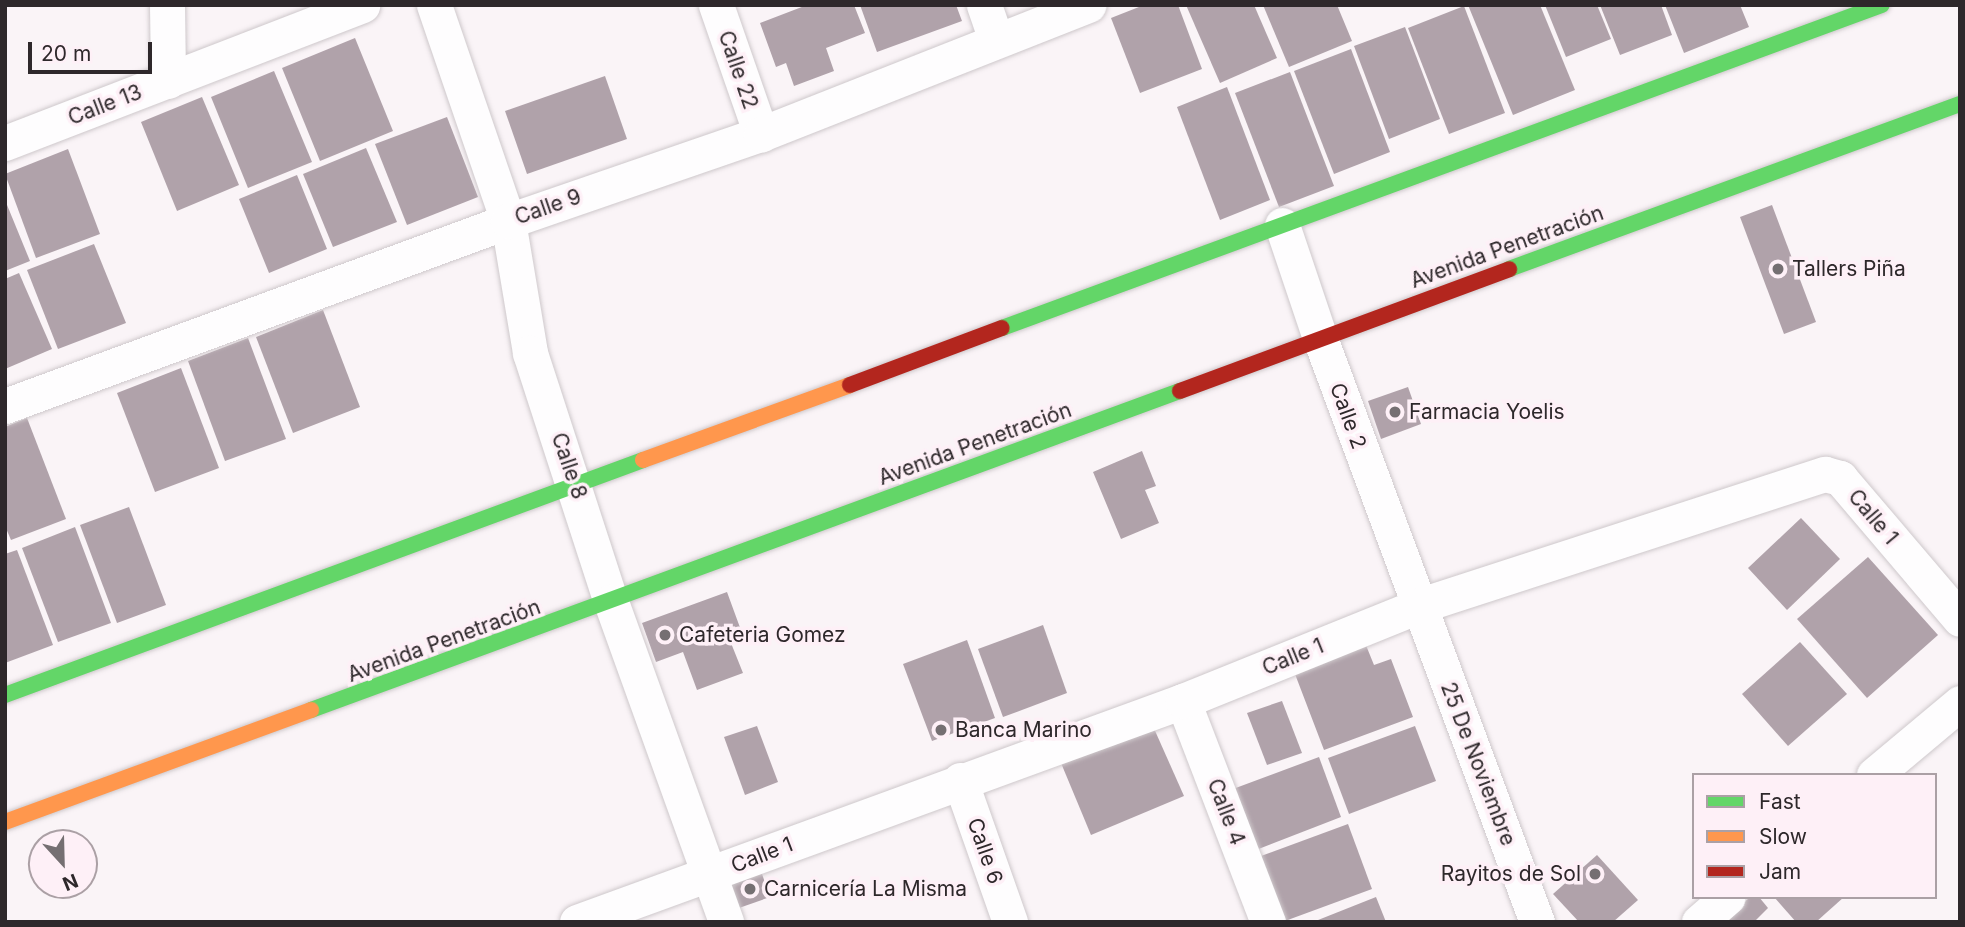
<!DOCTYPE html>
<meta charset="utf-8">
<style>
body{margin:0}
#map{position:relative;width:1965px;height:927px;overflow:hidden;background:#faf4f7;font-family:Inter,sans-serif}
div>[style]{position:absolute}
.building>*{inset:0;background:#b0a2aa}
.roads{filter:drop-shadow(0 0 2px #cec8cb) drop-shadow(0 0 2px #cec8cb)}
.street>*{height:35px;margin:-17.5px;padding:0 17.5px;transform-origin:17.5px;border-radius:17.5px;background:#fefdfe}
.fast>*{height:16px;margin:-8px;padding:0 8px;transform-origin:8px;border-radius:8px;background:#63d668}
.slow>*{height:16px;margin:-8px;padding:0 8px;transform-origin:8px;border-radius:8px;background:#ff974d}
.jam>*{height:16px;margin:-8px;padding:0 8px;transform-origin:8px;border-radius:8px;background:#b3261e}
.dots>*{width:19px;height:19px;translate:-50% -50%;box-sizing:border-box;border:4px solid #fef0f7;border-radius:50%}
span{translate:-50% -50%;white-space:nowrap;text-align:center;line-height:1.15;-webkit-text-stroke:7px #fef0f7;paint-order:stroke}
.street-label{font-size:21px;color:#2e282b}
.poi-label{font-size:21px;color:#2e282b}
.left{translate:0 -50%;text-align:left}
.right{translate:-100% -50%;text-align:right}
.frame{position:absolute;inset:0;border:7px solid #2e282b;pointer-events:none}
.legend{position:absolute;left:1692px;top:773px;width:245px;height:126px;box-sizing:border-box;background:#fef0f7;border:2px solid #aba0a5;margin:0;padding:9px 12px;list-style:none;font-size:21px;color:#2e282b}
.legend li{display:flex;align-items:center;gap:14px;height:35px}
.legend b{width:35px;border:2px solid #aba0a5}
.north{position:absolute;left:28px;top:829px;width:70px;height:70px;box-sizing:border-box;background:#fef0f7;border:2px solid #aba0a5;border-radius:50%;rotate:158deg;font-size:19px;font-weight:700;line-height:28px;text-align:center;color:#2e282b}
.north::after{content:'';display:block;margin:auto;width:24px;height:32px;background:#756f72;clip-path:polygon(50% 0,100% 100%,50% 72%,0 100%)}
.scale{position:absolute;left:28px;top:42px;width:124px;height:32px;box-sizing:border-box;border:4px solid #2e282b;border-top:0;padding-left:9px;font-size:21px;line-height:24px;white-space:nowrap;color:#2e282b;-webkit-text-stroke:5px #fef0f7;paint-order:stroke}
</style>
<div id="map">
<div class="building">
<div style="clip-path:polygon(807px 5px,854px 5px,865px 33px,826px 48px,834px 71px,794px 86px,786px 63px,776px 67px,760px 23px)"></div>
<div style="clip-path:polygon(860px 5px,956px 5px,962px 21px,877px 52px)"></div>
<div style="clip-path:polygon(1144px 5px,1178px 5px,1202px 69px,1140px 93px,1111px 18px)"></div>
<div style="clip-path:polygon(1186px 5px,1254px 5px,1277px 58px,1220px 83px)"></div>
<div style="clip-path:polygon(1263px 5px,1337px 5px,1352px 41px,1289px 67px)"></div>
<div style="clip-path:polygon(1468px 5px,1540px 5px,1575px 90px,1513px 115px)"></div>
<div style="clip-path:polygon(1545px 5px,1597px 5px,1611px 39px,1566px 57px)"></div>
<div style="clip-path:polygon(1600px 5px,1661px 5px,1672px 35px,1620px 55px)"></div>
<div style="clip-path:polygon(1665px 5px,1740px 5px,1749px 27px,1684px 53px)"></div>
<div style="clip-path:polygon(1464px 6px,1505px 113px,1449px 134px,1408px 28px)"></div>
<div style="clip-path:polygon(1405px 27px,1440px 119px,1389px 139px,1354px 46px)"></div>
<div style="clip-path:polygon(355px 38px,393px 131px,320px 161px,282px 68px)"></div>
<div style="clip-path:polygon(1351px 49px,1390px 152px,1334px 174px,1294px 71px)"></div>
<div style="clip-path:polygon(274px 71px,312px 162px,248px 188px,211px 97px)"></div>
<div style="clip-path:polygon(1290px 72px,1334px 186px,1279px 207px,1235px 93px)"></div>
<div style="clip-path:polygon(605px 76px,627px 139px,527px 174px,505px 111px)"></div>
<div style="clip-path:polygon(1227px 87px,1270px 200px,1220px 220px,1177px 107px)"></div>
<div style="clip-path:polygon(202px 97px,239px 185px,177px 211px,141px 122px)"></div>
<div style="clip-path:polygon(447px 117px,478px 197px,407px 225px,375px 144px)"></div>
<div style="clip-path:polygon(366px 148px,397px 222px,333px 247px,303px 174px)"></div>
<div style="clip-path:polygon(68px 149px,100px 234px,36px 258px,5px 174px)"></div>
<div style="clip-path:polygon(297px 175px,327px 249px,269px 273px,239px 199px)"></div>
<div style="clip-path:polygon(5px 200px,30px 261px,5px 271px)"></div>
<div style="clip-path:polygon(1772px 205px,1816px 322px,1784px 334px,1740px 217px)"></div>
<div style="clip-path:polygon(94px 244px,126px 323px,58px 349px,27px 270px)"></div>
<div style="clip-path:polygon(19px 273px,52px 349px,5px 369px,5px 279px)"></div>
<div style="clip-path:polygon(323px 310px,360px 407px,293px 433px,256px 337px)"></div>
<div style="clip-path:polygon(248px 338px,286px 439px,225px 461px,188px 361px)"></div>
<div style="clip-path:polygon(181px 368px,219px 468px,155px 492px,117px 393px)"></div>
<div style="clip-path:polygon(1408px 387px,1421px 424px,1381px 439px,1368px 401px)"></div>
<div style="clip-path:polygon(27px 418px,66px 519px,11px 540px,5px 526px,5px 427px)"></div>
<div style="clip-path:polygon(1142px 451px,1156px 486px,1145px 490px,1159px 523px,1121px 539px,1093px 472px)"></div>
<div style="clip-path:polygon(129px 507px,166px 605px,117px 623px,80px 525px)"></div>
<div style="clip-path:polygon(1801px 518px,1840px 559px,1787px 610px,1748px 568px)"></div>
<div style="clip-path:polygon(75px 527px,111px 623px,58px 642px,22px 548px)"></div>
<div style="clip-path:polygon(17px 550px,53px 645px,5px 663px,5px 554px)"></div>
<div style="clip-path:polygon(1868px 557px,1938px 635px,1867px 698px,1797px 619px)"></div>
<div style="clip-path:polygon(727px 592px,742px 633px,729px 638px,743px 673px,697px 690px,683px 652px,656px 662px,642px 623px)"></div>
<div style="clip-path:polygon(1043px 625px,1067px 693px,1003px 717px,978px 649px)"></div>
<div style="clip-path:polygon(1361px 633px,1374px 665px,1391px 659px,1413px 717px,1324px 750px,1290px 661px)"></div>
<div style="clip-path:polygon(967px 640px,995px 718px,932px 741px,903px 664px)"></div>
<div style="clip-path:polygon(1800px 642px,1847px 694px,1788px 746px,1742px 694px)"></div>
<div style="clip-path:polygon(1282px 701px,1302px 753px,1267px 765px,1247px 713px)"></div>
<div style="clip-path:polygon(1152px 724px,1184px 796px,1091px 835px,1056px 751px)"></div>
<div style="clip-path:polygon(757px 726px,778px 782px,745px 795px,724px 737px)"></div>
<div style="clip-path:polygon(1415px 726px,1436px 781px,1349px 814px,1328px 758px)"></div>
<div style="clip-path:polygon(1319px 757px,1341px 817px,1256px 850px,1233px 789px)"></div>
<div style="clip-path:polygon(1348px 824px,1372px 889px,1285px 921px,1261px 856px)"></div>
<div style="clip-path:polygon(1597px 855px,1638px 900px,1613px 922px,1579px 922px,1553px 894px)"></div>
<div style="clip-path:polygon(761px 871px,770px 897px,739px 908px,730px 881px)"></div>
<div style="clip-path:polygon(1376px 897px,1386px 922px,1313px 922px)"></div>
<div style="clip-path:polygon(1750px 897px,1759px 897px,1768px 908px,1754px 922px,1723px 922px)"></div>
<div style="clip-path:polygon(1774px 897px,1844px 897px,1816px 922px,1796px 922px)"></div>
</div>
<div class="roads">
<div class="street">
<div style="left:167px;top:5px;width:76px;rotate:89.2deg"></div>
<div style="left:434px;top:5px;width:228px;rotate:71.1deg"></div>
<div style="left:508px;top:221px;width:134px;rotate:80.5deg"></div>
<div style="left:530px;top:353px;width:262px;rotate:72deg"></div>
<div style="left:611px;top:602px;width:340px;rotate:70.2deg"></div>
<div style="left:716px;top:5px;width:137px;rotate:70.8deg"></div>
<div style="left:984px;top:5px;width:37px;rotate:71deg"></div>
<div style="left:5px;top:143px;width:383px;rotate:-21.1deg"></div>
<div style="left:1282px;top:225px;width:119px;rotate:71.4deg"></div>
<div style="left:1320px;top:338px;width:623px;rotate:69.62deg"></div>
<div style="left:5px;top:406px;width:536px;rotate:-20.19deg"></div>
<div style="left:508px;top:221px;width:268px;rotate:-19deg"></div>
<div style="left:761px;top:134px;width:352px;rotate:-21.5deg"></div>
<div style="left:1183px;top:701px;width:237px;rotate:69deg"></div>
<div style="left:1874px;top:775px;width:112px;rotate:-39.9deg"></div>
<div style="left:960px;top:780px;width:151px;rotate:70.6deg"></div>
<div style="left:577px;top:922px;width:645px;rotate:-20.04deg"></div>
<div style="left:1183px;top:701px;width:253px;rotate:-22deg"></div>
<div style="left:1418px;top:606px;width:428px;rotate:-18deg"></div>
<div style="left:1825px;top:474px;width:16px;rotate:15deg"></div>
<div style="left:1840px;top:478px;width:185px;rotate:49.6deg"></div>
<div style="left:1699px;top:922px;width:38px;rotate:-41deg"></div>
</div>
<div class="fast">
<div style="left:1509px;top:269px;width:480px;rotate:-20.1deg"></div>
<div style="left:1002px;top:328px;width:937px;rotate:-20.16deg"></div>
<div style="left:5px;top:695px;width:680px;rotate:-20.22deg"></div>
<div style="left:311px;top:710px;width:926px;rotate:-20.16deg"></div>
</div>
<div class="slow">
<div style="left:643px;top:460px;width:220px;rotate:-19.9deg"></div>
<div style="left:5px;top:822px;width:326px;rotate:-20.1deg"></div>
</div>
<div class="jam">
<div style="left:850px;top:385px;width:162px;rotate:-20.6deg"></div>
<div style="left:1180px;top:391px;width:351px;rotate:-20.3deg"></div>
</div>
</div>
<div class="dots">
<div style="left:1778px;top:269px;background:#756f72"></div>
<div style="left:1395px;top:412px;background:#756f72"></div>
<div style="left:665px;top:635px;background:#756f72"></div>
<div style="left:941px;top:730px;background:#756f72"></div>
<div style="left:1595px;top:874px;background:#756f72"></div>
<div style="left:750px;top:889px;background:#756f72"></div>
</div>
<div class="street-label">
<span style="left:738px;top:70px;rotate:71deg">Calle 22</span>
<span style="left:105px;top:105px;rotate:-21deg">Calle 13</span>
<span style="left:548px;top:207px;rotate:-19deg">Calle 9</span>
<span style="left:1507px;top:247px;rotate:-20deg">Avenida Penetración</span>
<span style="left:1348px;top:416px;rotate:70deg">Calle 2</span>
<span style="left:975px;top:444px;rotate:-20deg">Avenida Penetración</span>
<span style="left:569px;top:466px;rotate:71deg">Calle 8</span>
<span style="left:1873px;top:517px;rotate:50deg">Calle 1</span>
<span style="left:444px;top:641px;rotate:-20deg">Avenida Penetración</span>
<span style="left:1293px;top:657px;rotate:-22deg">Calle 1</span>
<span style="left:1478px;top:764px;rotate:69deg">25 De Noviembre</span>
<span style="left:1226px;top:812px;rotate:69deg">Calle 4</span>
<span style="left:985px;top:851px;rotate:71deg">Calle 6</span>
<span style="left:762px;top:855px;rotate:-21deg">Calle 1</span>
</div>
<div class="poi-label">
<span class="left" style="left:1792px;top:269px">Tallers Piña</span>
<span class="left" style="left:1409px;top:412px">Farmacia Yoelis</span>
<span class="left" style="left:679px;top:635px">Cafeteria Gomez</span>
<span class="left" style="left:955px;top:730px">Banca Marino</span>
<span class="right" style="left:1581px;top:874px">Rayitos de Sol</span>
<span class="left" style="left:764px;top:889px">Carnicería La Misma</span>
</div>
<div class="frame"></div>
<ul class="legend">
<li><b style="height:9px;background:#63d668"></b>Fast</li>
<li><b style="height:9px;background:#ff974d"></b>Slow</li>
<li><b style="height:9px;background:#b3261e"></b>Jam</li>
</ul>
<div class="north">N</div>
<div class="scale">20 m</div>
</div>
